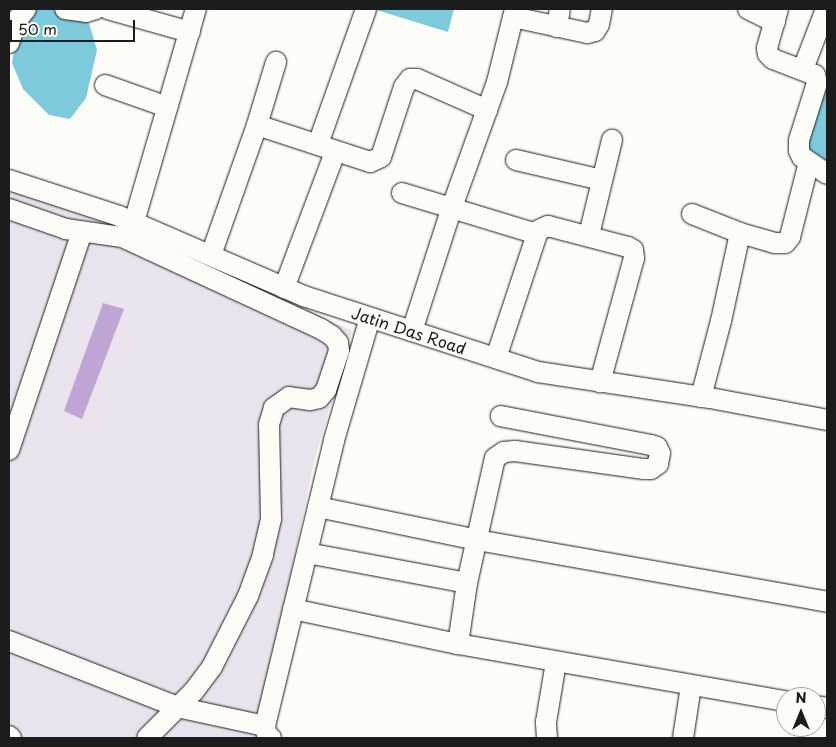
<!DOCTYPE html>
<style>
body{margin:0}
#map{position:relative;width:836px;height:747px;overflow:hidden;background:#fdfcf7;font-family:"Playpen Sans",sans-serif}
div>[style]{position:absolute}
.built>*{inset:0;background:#eae2ec}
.water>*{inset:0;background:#7ecadd}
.building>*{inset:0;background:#bfa5d3}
.roads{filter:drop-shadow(0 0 1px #1c1c1c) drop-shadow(0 0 1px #1c1c1c)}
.minor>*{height:20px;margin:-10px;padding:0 10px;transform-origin:10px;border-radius:10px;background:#fdfcf7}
span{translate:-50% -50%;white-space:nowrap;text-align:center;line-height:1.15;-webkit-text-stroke:4px #fdfcf7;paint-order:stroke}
.street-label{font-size:16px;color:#1c1c1c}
.frame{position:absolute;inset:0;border:10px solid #1c1c1c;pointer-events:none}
.north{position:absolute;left:776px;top:687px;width:50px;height:50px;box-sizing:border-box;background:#fdfcf7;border:1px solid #a3a29f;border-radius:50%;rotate:0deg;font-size:14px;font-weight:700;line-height:20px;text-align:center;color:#1c1c1c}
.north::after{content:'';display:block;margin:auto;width:18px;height:22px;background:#1c1c1c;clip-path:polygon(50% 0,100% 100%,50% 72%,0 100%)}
.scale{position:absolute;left:10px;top:20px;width:125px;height:22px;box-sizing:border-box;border:2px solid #1c1c1c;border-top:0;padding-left:6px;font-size:15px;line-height:18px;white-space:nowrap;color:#1c1c1c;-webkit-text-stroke:4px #fdfcf7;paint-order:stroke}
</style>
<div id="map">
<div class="built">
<div style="clip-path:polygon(9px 190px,135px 229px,352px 331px,314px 462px,257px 738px,9px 738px)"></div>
</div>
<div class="water">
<div style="clip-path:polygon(34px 9px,62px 9px,89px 23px,97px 50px,86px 98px,70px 119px,49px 115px,23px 89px,12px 63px,16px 38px)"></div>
<div style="clip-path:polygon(373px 9px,454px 9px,448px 32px)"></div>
<div style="clip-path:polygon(827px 76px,827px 161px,805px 146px)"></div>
</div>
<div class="building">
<div style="clip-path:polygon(103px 303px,124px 309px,82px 419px,64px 411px)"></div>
</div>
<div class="roads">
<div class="minor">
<div style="left:65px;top:9px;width:21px;rotate:8deg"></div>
<div style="left:86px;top:12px;width:10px;rotate:-17deg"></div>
<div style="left:108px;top:9px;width:85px;rotate:15.7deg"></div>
<div style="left:748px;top:9px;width:30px;rotate:26deg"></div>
<div style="left:778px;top:9px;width:41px;rotate:105.8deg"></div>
<div style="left:767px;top:48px;width:6px;rotate:81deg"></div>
<div style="left:768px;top:54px;width:7px;rotate:45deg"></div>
<div style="left:773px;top:59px;width:45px;rotate:20.9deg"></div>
<div style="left:815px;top:75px;width:8px;rotate:76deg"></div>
<div style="left:817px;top:83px;width:60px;rotate:107.5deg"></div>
<div style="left:799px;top:140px;width:11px;rotate:90deg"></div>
<div style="left:799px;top:151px;width:7px;rotate:63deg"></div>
<div style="left:802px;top:157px;width:30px;rotate:34deg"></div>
<div style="left:513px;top:17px;width:76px;rotate:12.2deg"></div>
<div style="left:587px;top:33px;width:8px;rotate:-14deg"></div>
<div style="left:595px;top:31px;width:8px;rotate:-60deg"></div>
<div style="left:599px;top:24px;width:15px;rotate:-79deg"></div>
<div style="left:557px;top:27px;width:18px;rotate:-81deg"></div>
<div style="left:9px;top:43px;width:24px;rotate:-71deg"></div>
<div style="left:17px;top:20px;width:14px;rotate:-51deg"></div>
<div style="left:803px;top:69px;width:64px;rotate:-69deg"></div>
<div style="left:105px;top:85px;width:66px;rotate:19.5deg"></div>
<div style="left:257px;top:125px;width:119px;rotate:18.1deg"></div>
<div style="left:370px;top:162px;width:12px;rotate:-24deg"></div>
<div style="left:381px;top:157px;width:74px;rotate:-71.8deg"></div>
<div style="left:404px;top:87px;width:10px;rotate:-53deg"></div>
<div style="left:410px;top:79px;width:7px"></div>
<div style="left:417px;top:79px;width:77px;rotate:23.9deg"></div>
<div style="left:318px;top:144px;width:143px;rotate:-70.4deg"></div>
<div style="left:516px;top:160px;width:88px;rotate:13.1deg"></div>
<div style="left:9px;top:180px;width:116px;rotate:18.1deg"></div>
<div style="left:119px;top:216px;width:202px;rotate:23.4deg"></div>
<div style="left:304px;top:296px;width:246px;rotate:18deg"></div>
<div style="left:538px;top:372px;width:174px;rotate:8.6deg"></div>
<div style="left:710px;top:398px;width:119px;rotate:10.6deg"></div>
<div style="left:402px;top:193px;width:141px;rotate:16.9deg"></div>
<div style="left:9px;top:209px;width:60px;rotate:19.3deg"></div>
<div style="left:66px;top:229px;width:57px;rotate:8.1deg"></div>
<div style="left:122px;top:237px;width:219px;rotate:24.8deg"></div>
<div style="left:321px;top:329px;width:13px;rotate:32deg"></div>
<div style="left:332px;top:336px;width:9px;rotate:49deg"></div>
<div style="left:338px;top:343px;width:8px;rotate:83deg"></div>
<div style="left:339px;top:351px;width:41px;rotate:108.4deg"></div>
<div style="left:326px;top:390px;width:11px;rotate:131deg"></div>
<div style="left:319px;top:398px;width:9px;rotate:167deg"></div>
<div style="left:310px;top:400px;width:21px;rotate:-172deg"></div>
<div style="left:289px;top:397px;width:19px;rotate:144deg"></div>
<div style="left:274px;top:408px;width:17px;rotate:107deg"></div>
<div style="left:269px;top:424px;width:95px;rotate:88.8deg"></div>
<div style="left:271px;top:519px;width:37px;rotate:103deg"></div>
<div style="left:263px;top:555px;width:44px;rotate:110.1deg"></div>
<div style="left:248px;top:596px;width:80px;rotate:116.9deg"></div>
<div style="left:212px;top:667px;width:30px;rotate:127deg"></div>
<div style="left:194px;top:691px;width:66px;rotate:135deg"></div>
<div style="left:692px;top:214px;width:52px;rotate:21.6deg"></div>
<div style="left:740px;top:233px;width:35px;rotate:16deg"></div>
<div style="left:774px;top:243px;width:11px"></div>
<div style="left:785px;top:243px;width:8px;rotate:-50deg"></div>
<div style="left:790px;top:237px;width:77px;rotate:-75.8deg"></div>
<div style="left:134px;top:222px;width:222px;rotate:-73.8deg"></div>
<div style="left:589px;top:235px;width:98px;rotate:-76.4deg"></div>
<div style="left:211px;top:255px;width:138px;rotate:-70.5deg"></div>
<div style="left:257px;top:125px;width:66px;rotate:-73.2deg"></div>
<div style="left:284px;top:288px;width:145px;rotate:-69.4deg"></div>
<div style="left:412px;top:331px;width:130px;rotate:-72.1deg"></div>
<div style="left:452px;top:207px;width:133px;rotate:-70.2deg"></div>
<div style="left:497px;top:82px;width:75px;rotate:-76.1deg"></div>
<div style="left:496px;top:358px;width:131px;rotate:-71.7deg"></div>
<div style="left:537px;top:234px;width:4px;rotate:-63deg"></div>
<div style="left:539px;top:230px;width:10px;rotate:-24deg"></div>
<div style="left:548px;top:226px;width:83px;rotate:14.7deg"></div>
<div style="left:628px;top:247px;width:6px;rotate:31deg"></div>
<div style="left:633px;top:250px;width:8px;rotate:83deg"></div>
<div style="left:634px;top:258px;width:129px;rotate:105.3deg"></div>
<div style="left:701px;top:397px;width:79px;rotate:-75.3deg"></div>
<div style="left:721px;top:321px;width:90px;rotate:-77.8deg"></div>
<div style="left:9px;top:450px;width:230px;rotate:-71.5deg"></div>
<div style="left:318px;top:507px;width:162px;rotate:11.7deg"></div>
<div style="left:477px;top:540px;width:355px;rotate:10deg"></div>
<div style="left:307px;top:553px;width:163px;rotate:10.6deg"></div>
<div style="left:293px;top:609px;width:169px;rotate:12deg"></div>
<div style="left:458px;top:644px;width:333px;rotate:9.9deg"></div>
<div style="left:9px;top:641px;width:180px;rotate:21.4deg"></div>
<div style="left:177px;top:707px;width:90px;rotate:12.2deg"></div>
<div style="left:458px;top:644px;width:62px;rotate:-81.6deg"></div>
<div style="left:467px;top:583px;width:128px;rotate:-77.4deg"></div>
<div style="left:495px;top:458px;width:11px;rotate:-34deg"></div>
<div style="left:504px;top:452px;width:11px;rotate:-5deg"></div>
<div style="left:515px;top:451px;width:129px;rotate:8deg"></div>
<div style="left:643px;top:469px;width:8px"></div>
<div style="left:651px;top:469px;width:9px;rotate:-36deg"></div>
<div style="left:658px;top:464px;width:11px;rotate:-80deg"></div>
<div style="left:660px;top:453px;width:7px;rotate:-117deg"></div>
<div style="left:657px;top:447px;width:6px;rotate:-162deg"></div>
<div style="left:651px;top:445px;width:153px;rotate:-169.1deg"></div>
<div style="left:816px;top:706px;width:11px;rotate:10deg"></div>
<div style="left:9px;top:736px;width:3px;rotate:45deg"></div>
<div style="left:271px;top:738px;width:5px;rotate:-143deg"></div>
<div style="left:267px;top:735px;width:9px;rotate:-103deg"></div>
<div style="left:265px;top:726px;width:294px;rotate:-76.4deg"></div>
<div style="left:334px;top:440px;width:127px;rotate:-73.6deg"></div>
<div style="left:547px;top:738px;width:16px;rotate:-94deg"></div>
<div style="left:546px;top:722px;width:61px;rotate:-80.5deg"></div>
<div style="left:683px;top:738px;width:53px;rotate:-81.3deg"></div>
</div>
</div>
<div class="street-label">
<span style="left:409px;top:330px;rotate:18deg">Jatin Das Road</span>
</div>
<div class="frame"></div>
<div class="north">N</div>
<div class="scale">50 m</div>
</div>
